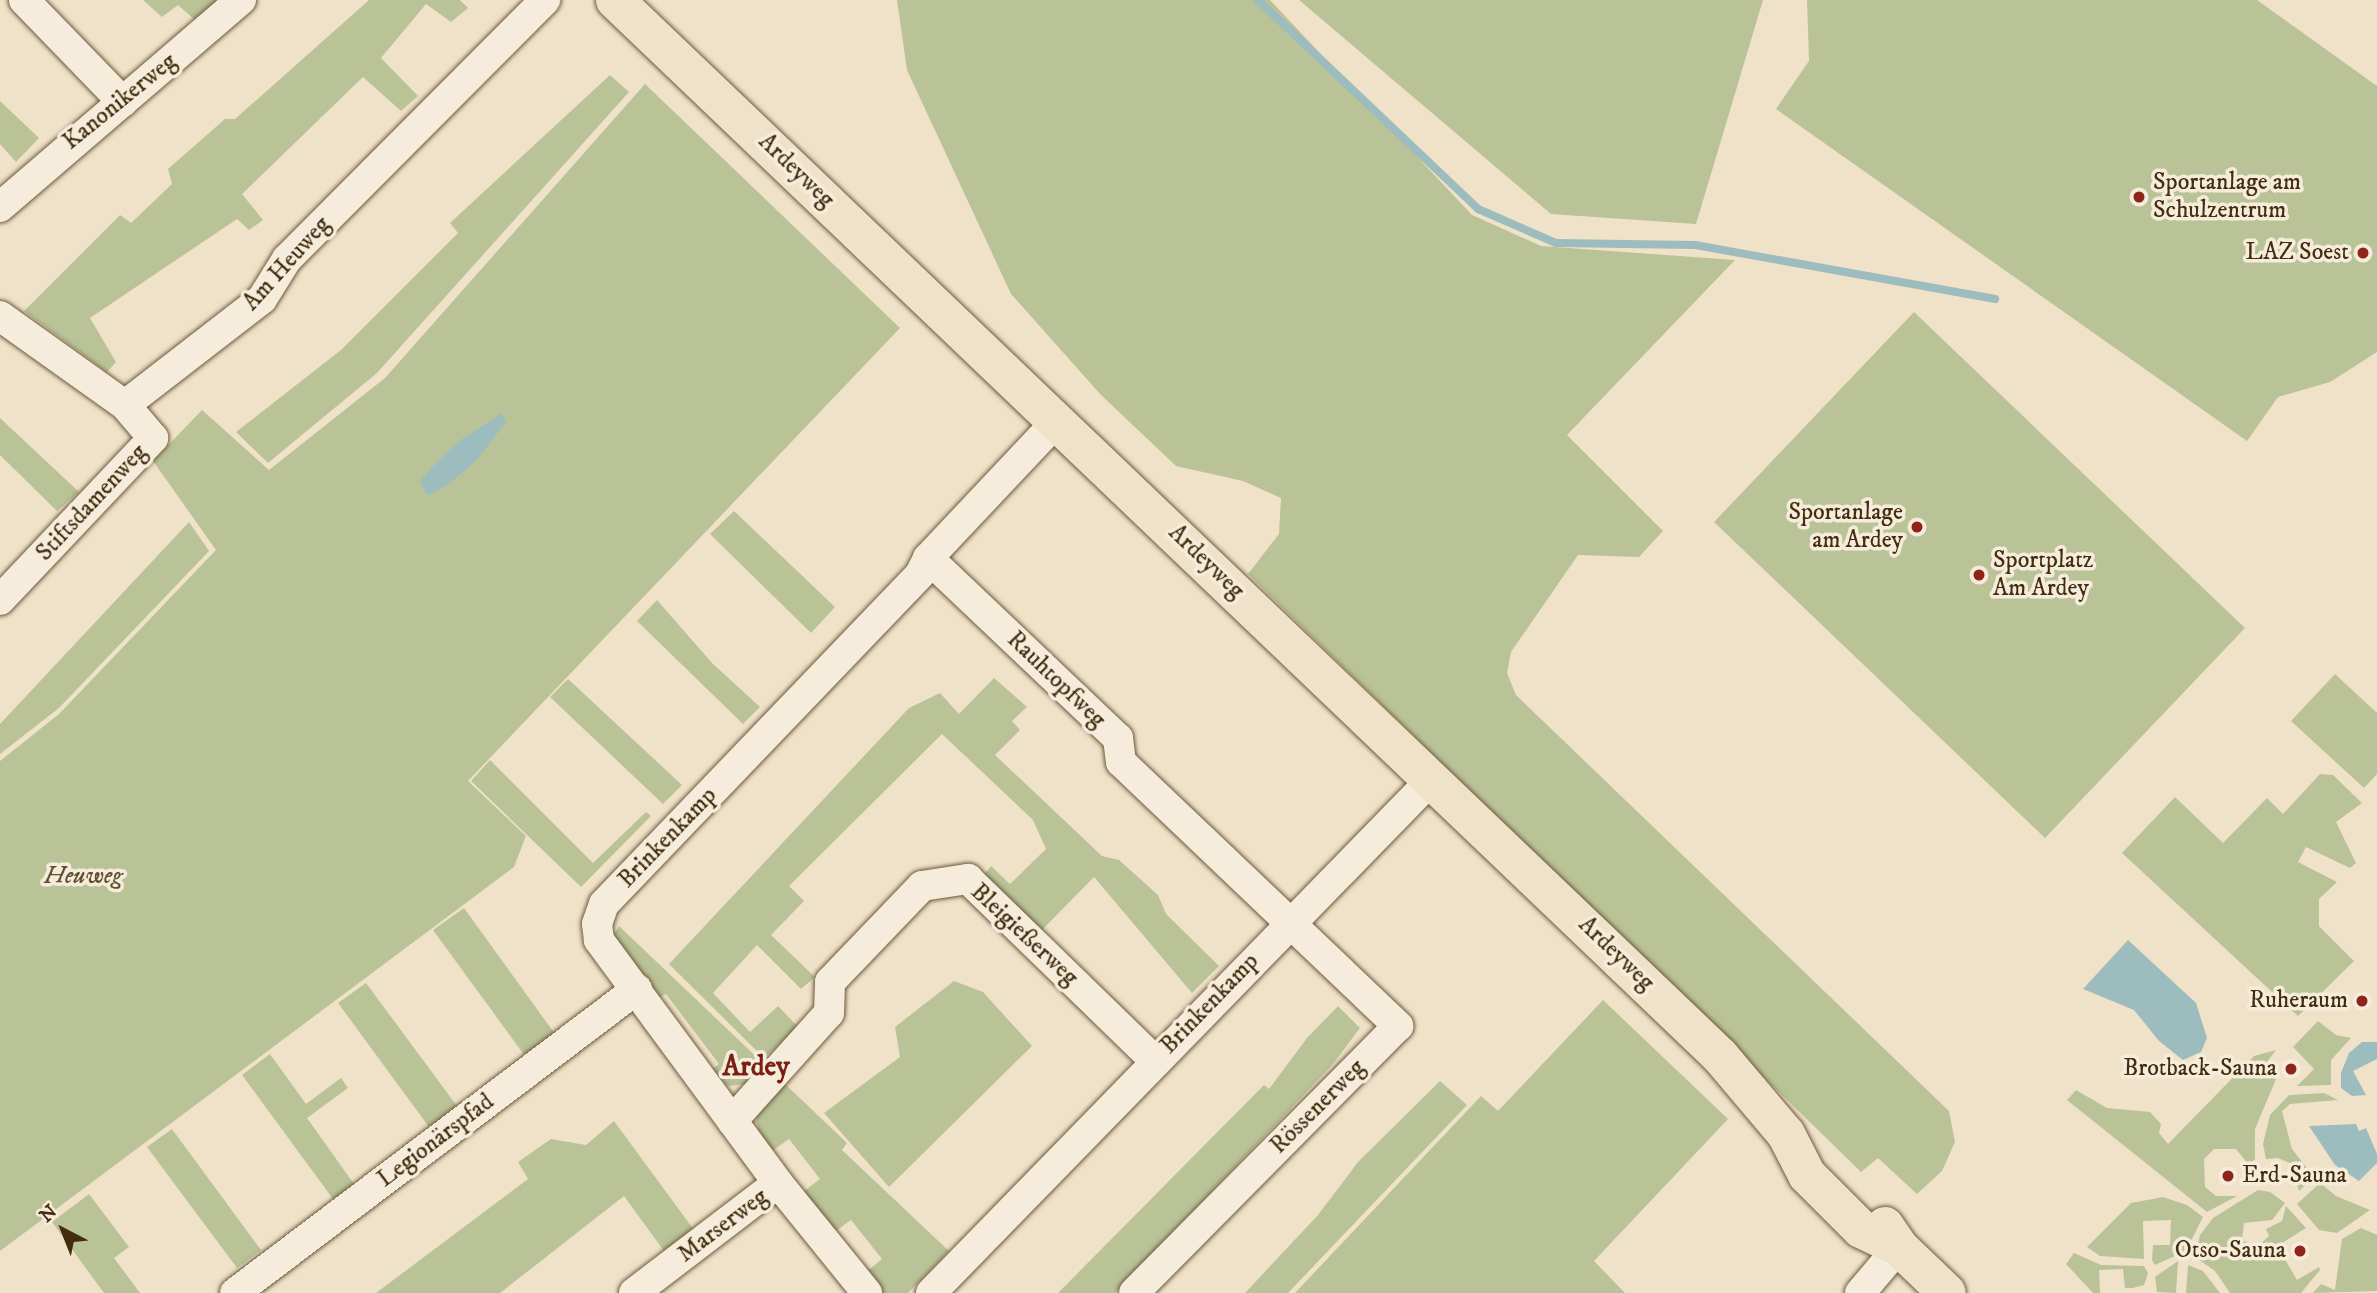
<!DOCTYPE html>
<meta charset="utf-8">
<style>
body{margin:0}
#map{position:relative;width:2377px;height:1293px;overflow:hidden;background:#f0e2c9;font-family:"IM FELL DW Pica",serif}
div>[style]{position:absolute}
.green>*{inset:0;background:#b9c397}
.water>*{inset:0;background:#9dbcbe}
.stream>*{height:8px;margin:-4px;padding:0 4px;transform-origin:4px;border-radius:4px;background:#9dbcbe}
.roads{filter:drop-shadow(0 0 2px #6e5a3d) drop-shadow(0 0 2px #6e5a3d)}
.minor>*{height:30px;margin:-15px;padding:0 15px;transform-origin:15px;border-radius:15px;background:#f5ecdc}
.major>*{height:38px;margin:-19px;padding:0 19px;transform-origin:19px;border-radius:19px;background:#f0e2c9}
.dots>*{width:19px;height:19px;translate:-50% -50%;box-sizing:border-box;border:4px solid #f5ecdc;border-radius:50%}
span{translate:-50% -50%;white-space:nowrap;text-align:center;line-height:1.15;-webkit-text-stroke:7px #f5ecdc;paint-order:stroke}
.street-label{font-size:24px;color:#422d0e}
.poi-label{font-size:24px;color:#422d0e}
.left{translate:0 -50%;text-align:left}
.right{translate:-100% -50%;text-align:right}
.park-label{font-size:24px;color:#605230;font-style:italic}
.quarter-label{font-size:28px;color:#7a1f14;font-weight:700}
.north{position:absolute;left:28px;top:1195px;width:70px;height:70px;-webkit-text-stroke:5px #f5ecdc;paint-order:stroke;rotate:318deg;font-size:19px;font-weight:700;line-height:28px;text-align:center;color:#422d0e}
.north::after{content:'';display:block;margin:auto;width:24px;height:32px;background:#422d0e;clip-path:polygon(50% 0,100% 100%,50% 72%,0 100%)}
</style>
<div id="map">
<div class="green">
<div style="clip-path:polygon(143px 0,219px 0,195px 20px,178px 5px,162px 17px)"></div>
<div style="clip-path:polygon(369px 0,460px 0,468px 8px,451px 22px,426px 4px,381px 58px,418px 96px,401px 111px,363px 77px,242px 194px,263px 220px,249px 230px,237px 219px,90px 318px,116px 362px,107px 372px,24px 311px,120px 215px,131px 223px,172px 184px,168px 169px,225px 119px,235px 119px)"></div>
<div style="clip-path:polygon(897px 0,1270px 0,1472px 215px,1541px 246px,1735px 260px,1567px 435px,1663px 531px,1639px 557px,1578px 555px,1511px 652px,1507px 673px,1516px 695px,1949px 1111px,1955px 1142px,1942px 1171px,1917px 1194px,1878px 1158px,1861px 1172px,1248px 574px,1279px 534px,1281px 498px,1243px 481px,1176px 466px,1101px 395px,1011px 294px,907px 70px)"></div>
<div style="clip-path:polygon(1299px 0,1763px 0,1696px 224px,1551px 214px)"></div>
<div style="clip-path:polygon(1807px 0,2257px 0,2377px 86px,2377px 352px,2330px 382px,2278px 397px,2247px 441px,1776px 109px,1809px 61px)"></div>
<div style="clip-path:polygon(610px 75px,629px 92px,377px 373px,268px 463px,236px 432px,341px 350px,458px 233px,450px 223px)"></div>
<div style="clip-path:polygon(645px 84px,900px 328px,468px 781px,526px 836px,514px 867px,0 1251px,0 761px,59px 714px,216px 550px,153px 461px,202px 410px,269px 470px,385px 378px)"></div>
<div style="clip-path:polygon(0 101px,39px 138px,16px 162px,0 144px)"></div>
<div style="clip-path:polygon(1914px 312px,2245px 628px,2045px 838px,1714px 522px)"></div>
<div style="clip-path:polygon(0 418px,79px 492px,57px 511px,0 455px)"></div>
<div style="clip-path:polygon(734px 511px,835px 607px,811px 633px,710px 534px)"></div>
<div style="clip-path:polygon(189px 522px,209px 551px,59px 708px,0 754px,0 724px)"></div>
<div style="clip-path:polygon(657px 600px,712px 663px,760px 707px,743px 724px,637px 621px)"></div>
<div style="clip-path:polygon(2335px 674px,2377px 713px,2377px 774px,2364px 788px,2291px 721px)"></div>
<div style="clip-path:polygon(994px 678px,1027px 707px,1012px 721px,1020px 730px,995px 755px,1102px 856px,1119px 860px,1158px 895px,1166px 914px,1219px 966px,1192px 993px,1094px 877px,1040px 932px,983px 876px,991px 866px,1010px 884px,1046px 849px,1033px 820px,942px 734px,789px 886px,804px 901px,771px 935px,815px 977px,801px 989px,757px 945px,713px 993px,750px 1032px,778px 1006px,798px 1027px,764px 1058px,669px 964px,909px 708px,940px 693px,959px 714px)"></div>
<div style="clip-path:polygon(568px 679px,682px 785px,663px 804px,550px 697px)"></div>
<div style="clip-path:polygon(490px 760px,593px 863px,646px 812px,651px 816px,581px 887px,471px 781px)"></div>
<div style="clip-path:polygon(2320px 774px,2333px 775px,2362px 803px,2336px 822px,2356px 863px,2350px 868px,2306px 847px,2298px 862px,2337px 882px,2319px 899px,2319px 926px,2354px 961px,2298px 1016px,2122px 853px,2175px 797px,2223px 843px,2267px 798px,2283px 814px)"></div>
<div style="clip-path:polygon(464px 908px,555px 1034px,525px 1056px,433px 930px)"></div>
<div style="clip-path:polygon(619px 926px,766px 1066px,746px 1084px,728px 1086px,711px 1070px,719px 1064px,666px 994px,658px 998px,613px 937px)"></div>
<div style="clip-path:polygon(954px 981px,983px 992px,1032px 1046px,889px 1187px,824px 1113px,900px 1057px,895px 1027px)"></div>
<div style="clip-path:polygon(366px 983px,457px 1106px,429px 1127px,338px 1003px)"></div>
<div style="clip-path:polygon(1603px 1000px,1728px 1119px,1594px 1261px,1625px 1293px,1295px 1293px,1481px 1096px,1498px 1111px)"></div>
<div style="clip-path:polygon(1338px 1006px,1360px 1028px,1333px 1064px,1115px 1293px,1058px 1293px,1264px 1085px,1269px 1089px,1307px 1038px)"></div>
<div style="clip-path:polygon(2318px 1021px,2336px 1035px,2351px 1038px,2331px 1060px,2331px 1085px,2297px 1086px,2314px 1069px,2293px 1047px)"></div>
<div style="clip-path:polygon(2276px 1050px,2264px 1066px,2276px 1079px,2255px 1129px,2255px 1159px,2249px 1165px,2236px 1149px,2214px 1149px,2204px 1159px,2205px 1187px,2216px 1196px,2237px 1196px,2207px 1212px,2067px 1100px,2076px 1090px,2107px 1108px,2150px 1112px,2161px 1124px,2159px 1133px,2168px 1144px,2254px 1056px)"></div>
<div style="clip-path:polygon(270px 1054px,306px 1104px,341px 1078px,348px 1088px,307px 1118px,354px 1184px,333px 1199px,242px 1075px)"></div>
<div style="clip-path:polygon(1440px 1081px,1467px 1105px,1288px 1293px,1245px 1293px,1318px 1215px,1358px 1162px)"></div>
<div style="clip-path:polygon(783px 1082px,847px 1143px,842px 1150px,949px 1251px,908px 1293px,884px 1293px,873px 1284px,864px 1274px,882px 1259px,851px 1220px,833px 1233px,803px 1192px,820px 1179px,789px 1139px,772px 1151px,759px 1134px,755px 1114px)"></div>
<div style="clip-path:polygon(2324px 1093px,2338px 1100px,2290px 1104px,2282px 1111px,2292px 1149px,2314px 1177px,2299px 1191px,2292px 1164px,2278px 1158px,2266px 1159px,2263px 1144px,2270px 1115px,2289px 1095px)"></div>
<div style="clip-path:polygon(614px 1121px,694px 1230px,664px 1251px,624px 1196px,500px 1293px,376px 1293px,528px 1179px,518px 1162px,551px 1139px,586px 1145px)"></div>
<div style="clip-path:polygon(172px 1129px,261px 1250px,237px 1268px,147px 1147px)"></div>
<div style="clip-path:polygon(2320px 1183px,2336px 1196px,2370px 1210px,2337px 1233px,2319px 1230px,2297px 1204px)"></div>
<div style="clip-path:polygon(2258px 1190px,2270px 1192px,2285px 1203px,2272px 1220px,2244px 1223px,2242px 1240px,2257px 1247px,2269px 1236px,2266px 1229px,2282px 1221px,2286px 1206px,2306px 1228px,2277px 1246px,2297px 1280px,2319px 1267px,2320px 1270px,2301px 1293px,2230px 1293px,2215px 1271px,2195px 1257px,2200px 1235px,2213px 1218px)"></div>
<div style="clip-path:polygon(89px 1194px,129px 1247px,114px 1258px,140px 1293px,104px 1293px,52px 1222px)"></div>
<div style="clip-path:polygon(2163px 1197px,2187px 1205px,2203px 1217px,2186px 1251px,2155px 1265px,2152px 1260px,2153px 1245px,2170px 1245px,2171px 1220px,2143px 1221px,2144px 1259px,2100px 1256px,2087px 1247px,2131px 1203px)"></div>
<div style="clip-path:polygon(2361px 1228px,2377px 1235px,2377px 1291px,2313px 1293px,2321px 1284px,2335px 1290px,2342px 1239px)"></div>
<div style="clip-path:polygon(2074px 1253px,2101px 1265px,2144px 1266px,2148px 1273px,2144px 1285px,2133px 1288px,2125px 1288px,2123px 1269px,2099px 1270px,2100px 1293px,2093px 1293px,2066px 1264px)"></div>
<div style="clip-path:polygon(2178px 1261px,2176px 1293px,2157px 1292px,2155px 1277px)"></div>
<div style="clip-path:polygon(2188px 1265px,2203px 1271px,2220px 1293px,2186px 1293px)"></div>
</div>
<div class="water">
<div style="clip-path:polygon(502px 413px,506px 422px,476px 461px,446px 486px,429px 495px,424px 491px,420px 481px,433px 466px,459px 441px)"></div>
<div style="clip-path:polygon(2128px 940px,2196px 1003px,2207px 1038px,2201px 1052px,2183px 1060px,2159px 1041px,2134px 1010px,2083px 989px)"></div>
<div style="clip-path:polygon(2362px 1042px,2377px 1042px,2377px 1059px,2353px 1071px,2366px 1095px,2352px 1096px,2341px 1088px,2341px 1073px,2349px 1053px)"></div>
<div style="clip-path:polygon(2356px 1124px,2359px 1131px,2366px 1128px,2377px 1154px,2377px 1163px,2359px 1181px,2335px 1165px,2309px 1126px)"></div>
</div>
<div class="stream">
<div style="left:1258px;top:0;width:303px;rotate:43.5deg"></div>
<div style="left:1478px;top:209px;width:85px;rotate:23.6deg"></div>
<div style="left:1556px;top:243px;width:139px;rotate:0.8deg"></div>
<div style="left:1695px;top:245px;width:305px;rotate:10.2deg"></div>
</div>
<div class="roads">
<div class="minor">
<div style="left:24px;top:0;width:142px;rotate:45.9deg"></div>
<div style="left:0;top:207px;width:318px;rotate:-40.7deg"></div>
<div style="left:0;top:316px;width:153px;rotate:35.5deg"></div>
<div style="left:125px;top:405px;width:173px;rotate:-37.7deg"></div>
<div style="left:262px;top:299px;width:47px;rotate:-58deg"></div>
<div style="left:287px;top:259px;width:366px;rotate:-45.1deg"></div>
<div style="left:928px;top:558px;width:262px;rotate:43.5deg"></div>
<div style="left:1118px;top:738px;width:24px;rotate:83deg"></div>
<div style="left:1121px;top:762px;width:383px;rotate:43.6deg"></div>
<div style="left:1398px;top:1026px;width:375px;rotate:134.7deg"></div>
<div style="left:0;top:600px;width:223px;rotate:-46.6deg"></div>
<div style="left:153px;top:438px;width:43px;rotate:-130.3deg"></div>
<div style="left:732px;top:1121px;width:145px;rotate:-48.1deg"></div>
<div style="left:829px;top:1013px;width:31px;rotate:-88deg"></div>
<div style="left:830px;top:982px;width:133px;rotate:-46.2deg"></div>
<div style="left:922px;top:886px;width:47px;rotate:-8.7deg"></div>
<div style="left:968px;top:879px;width:261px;rotate:44.2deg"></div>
<div style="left:235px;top:1293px;width:504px;rotate:-37.1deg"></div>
<div style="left:634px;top:1293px;width:181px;rotate:-37.4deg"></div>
<div style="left:867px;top:1293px;width:141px;rotate:-129deg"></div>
<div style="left:778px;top:1183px;width:302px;rotate:-126.4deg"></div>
<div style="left:599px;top:940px;width:16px;rotate:-97deg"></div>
<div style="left:597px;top:924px;width:21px;rotate:-71deg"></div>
<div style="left:604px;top:904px;width:457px;rotate:-46.2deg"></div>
<div style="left:920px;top:574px;width:18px;rotate:-63deg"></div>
<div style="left:928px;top:558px;width:190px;rotate:-46.7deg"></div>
<div style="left:931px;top:1293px;width:719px;rotate:-45.73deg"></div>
<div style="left:1860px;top:1293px;width:60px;rotate:-49.7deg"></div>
</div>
<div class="major">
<div style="left:615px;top:0;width:1528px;rotate:43.7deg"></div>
<div style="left:1720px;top:1056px;width:102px;rotate:49.8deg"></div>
<div style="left:1786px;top:1134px;width:46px;rotate:62.9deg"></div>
<div style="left:1807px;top:1175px;width:76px;rotate:45deg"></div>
<div style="left:1861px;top:1229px;width:42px;rotate:25.3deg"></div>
<div style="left:1885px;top:1226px;width:25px;rotate:56deg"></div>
<div style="left:1899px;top:1247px;width:66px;rotate:43.8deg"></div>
</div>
</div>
<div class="dots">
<div style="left:2139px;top:197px;background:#8f2418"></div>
<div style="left:2363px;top:253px;background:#8f2418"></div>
<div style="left:1917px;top:527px;background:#8f2418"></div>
<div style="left:1979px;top:575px;background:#8f2418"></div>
<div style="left:2362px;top:1001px;background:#8f2418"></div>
<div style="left:2291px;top:1069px;background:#8f2418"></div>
<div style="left:2228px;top:1176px;background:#8f2418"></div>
<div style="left:2300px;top:1251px;background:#8f2418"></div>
</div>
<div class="street-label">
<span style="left:120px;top:102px;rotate:-39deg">Kanonikerweg</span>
<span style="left:796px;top:171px;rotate:44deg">Ardeyweg</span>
<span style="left:287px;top:264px;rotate:-48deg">Am Heuweg</span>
<span style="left:92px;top:503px;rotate:-47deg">Stiftsdamenweg</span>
<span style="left:1206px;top:562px;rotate:44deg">Ardeyweg</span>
<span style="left:1056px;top:680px;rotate:44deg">Rauhtopfweg</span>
<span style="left:668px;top:838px;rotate:-46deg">Brinkenkamp</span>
<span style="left:1024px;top:935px;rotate:43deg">Bleigießerweg</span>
<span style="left:1616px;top:954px;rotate:44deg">Ardeyweg</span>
<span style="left:1210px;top:1004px;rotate:-46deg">Brinkenkamp</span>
<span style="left:1318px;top:1107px;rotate:-45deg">Rössenerweg</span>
<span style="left:436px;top:1141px;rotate:-37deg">Legionärspfad</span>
<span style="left:723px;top:1226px;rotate:-37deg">Marserweg</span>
</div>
<div class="poi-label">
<span class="left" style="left:2153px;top:197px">Sportanlage am<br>Schulzentrum</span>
<span class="right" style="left:2349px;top:253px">LAZ Soest</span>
<span class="right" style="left:1903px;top:527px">Sportanlage<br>am Ardey</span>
<span class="left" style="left:1993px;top:575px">Sportplatz<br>Am Ardey</span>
<span class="right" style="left:2348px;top:1001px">Ruheraum</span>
<span class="right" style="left:2277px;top:1069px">Brotback-Sauna</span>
<span class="left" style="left:2242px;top:1176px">Erd-Sauna</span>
<span class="right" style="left:2286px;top:1251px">Otso-Sauna</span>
</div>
<div class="park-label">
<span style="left:83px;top:877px">Heuweg</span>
</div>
<div class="quarter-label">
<span style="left:756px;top:1067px">Ardey</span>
</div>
<div class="north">N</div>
</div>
